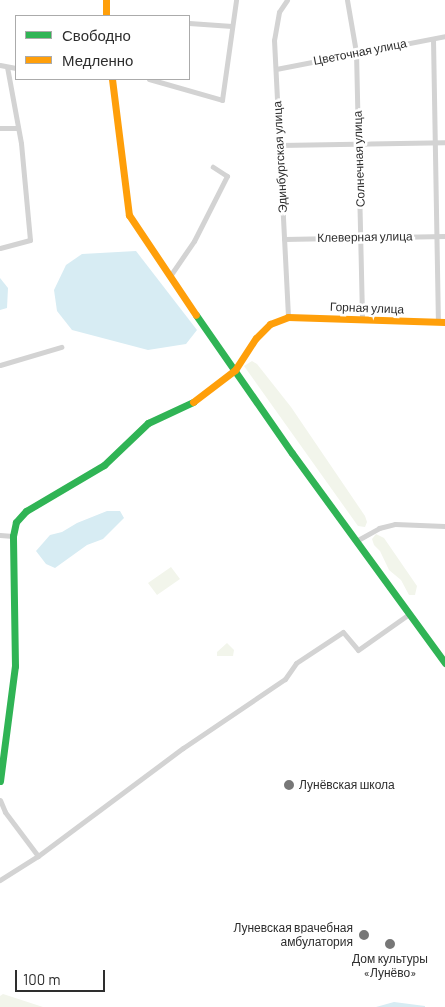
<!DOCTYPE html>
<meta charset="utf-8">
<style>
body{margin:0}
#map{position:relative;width:445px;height:1007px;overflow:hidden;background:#fff;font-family:Barlow,sans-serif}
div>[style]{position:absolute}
.green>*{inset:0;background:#f2f5eb}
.water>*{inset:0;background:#d7ecf3}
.street>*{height:5px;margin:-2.5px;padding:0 2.5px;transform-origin:2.5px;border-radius:2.5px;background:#d3d3d3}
.fast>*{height:7px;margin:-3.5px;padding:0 3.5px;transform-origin:3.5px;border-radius:3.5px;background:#30b455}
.slow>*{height:7px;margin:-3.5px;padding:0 3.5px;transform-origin:3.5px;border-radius:3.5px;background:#ff9f0a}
.dots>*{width:14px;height:14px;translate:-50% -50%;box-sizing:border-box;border:2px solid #fff;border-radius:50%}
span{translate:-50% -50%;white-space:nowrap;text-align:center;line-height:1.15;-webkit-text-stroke:5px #fff;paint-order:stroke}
.street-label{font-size:12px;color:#2e2e2e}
.poi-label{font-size:12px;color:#2e2e2e}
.left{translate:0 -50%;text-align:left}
.right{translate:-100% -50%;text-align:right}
.legend{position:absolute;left:15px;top:15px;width:175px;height:65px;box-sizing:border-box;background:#fff;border:1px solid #ababab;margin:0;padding:6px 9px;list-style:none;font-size:15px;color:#2e2e2e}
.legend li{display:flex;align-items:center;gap:10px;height:25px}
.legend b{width:25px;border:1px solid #ababab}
.scale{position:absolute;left:15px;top:970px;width:90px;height:22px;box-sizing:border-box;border:2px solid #2e2e2e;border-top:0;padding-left:6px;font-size:15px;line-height:18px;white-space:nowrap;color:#2e2e2e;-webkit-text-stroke:4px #fff;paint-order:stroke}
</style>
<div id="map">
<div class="green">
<div style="clip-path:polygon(252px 361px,257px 364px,291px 407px,365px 516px,367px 522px,365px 527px,358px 526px,244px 366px)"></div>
<div style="clip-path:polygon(376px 534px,384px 538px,417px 586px,415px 595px,409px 595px,401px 580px,389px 570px,380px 551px,374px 545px,372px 539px)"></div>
<div style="clip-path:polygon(171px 567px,180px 579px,157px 595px,148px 583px)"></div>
<div style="clip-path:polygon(227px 643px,234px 650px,233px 656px,217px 656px,217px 652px)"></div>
<div style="clip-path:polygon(3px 994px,43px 1007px,0 1007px,0 996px)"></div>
</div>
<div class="water">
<div style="clip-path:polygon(136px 251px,197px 330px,186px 344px,148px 350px,72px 330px,57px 311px,54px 290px,66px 265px,82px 254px)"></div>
<div style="clip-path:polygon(0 278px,8px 288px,7px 308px,0 310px)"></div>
<div style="clip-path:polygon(107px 511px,120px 511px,124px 518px,103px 539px,87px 545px,55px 568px,46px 564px,36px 551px,50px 535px,62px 532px,77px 523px)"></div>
<div style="clip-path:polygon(394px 1002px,425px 1006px,425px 1007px,376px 1007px)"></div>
</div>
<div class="street">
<div style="left:287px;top:0;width:14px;rotate:124deg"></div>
<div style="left:279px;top:12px;width:28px;rotate:100deg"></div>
<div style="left:274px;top:40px;width:277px;rotate:87.1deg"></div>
<div style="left:347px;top:0;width:53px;rotate:80.2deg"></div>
<div style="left:356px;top:52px;width:266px;rotate:88.7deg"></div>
<div style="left:189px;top:23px;width:43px;rotate:4deg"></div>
<div style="left:433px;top:39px;width:283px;rotate:89deg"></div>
<div style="left:0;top:65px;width:16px;rotate:11deg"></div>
<div style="left:276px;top:69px;width:172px;rotate:-11deg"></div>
<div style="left:149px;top:79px;width:76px;rotate:16deg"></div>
<div style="left:222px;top:100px;width:101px;rotate:-82deg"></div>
<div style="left:0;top:128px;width:18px"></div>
<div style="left:280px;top:145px;width:165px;rotate:-1deg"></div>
<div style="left:284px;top:239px;width:161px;rotate:-1.1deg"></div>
<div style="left:0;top:248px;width:31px;rotate:-15deg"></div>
<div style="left:30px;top:240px;width:97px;rotate:-95.3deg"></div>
<div style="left:21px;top:143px;width:77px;rotate:-100.4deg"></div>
<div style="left:170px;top:276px;width:42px;rotate:-55.6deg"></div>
<div style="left:194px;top:241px;width:73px;rotate:-63.1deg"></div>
<div style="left:227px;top:176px;width:17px;rotate:-147deg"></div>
<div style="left:0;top:365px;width:64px;rotate:-16.4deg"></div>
<div style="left:0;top:535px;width:13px;rotate:4deg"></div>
<div style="left:356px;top:541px;width:26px;rotate:-29deg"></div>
<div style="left:379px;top:528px;width:16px;rotate:-14deg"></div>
<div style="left:395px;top:524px;width:50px;rotate:2.3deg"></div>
<div style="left:0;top:800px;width:13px;rotate:67deg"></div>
<div style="left:5px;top:812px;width:55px;rotate:53.1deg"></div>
<div style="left:0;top:880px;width:45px;rotate:-32.3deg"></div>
<div style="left:38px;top:856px;width:181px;rotate:-36.7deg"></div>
<div style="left:183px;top:748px;width:123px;rotate:-34.1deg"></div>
<div style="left:285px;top:679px;width:19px;rotate:-55deg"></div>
<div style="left:296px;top:663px;width:56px;rotate:-33.4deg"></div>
<div style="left:343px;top:632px;width:23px;rotate:50deg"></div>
<div style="left:358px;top:650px;width:62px;rotate:-35.2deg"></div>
</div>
<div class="fast">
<div style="left:196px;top:315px;width:168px;rotate:55.2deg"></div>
<div style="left:292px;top:453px;width:260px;rotate:53.9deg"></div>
<div style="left:0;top:781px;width:116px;rotate:-82.6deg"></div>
<div style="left:15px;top:666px;width:130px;rotate:-90.9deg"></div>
<div style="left:13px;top:536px;width:14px;rotate:-78deg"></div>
<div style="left:16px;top:522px;width:15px;rotate:-48deg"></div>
<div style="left:26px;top:511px;width:91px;rotate:-30.5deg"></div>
<div style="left:104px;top:465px;width:61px;rotate:-43.7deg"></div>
<div style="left:148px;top:423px;width:50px;rotate:-25deg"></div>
</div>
<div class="slow">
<div style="left:106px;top:0;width:16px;rotate:90deg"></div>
<div style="left:112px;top:79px;width:137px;rotate:82.9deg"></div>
<div style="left:129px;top:215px;width:120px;rotate:56.2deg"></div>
<div style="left:193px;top:402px;width:53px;rotate:-37.3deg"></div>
<div style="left:235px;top:370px;width:38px;rotate:-57deg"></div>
<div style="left:256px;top:338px;width:20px;rotate:-45deg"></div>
<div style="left:270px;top:324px;width:19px;rotate:-21deg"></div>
<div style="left:288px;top:317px;width:157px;rotate:1.8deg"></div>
</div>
<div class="dots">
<div style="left:289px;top:785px;background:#777"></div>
<div style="left:364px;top:935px;background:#777"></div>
<div style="left:390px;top:944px;background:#777"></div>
</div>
<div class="street-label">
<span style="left:360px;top:52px;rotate:-11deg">Цветочная улица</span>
<span style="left:280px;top:157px;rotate:-93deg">Эдинбургская улица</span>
<span style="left:359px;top:159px;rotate:-92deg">Солнечная улица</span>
<span style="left:365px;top:237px;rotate:-1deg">Клеверная улица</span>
<span style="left:367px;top:308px;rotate:2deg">Горная улица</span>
</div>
<div class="poi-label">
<span class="left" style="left:299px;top:785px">Лунёвская школа</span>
<span class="right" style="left:353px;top:935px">Луневская врачебная<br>амбулатория</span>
<span style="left:390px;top:966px">Дом культуры<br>«Лунёво»</span>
</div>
<ul class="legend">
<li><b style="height:6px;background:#30b455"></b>Свободно</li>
<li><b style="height:6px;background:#ff9f0a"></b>Медленно</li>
</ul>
<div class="scale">100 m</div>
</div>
